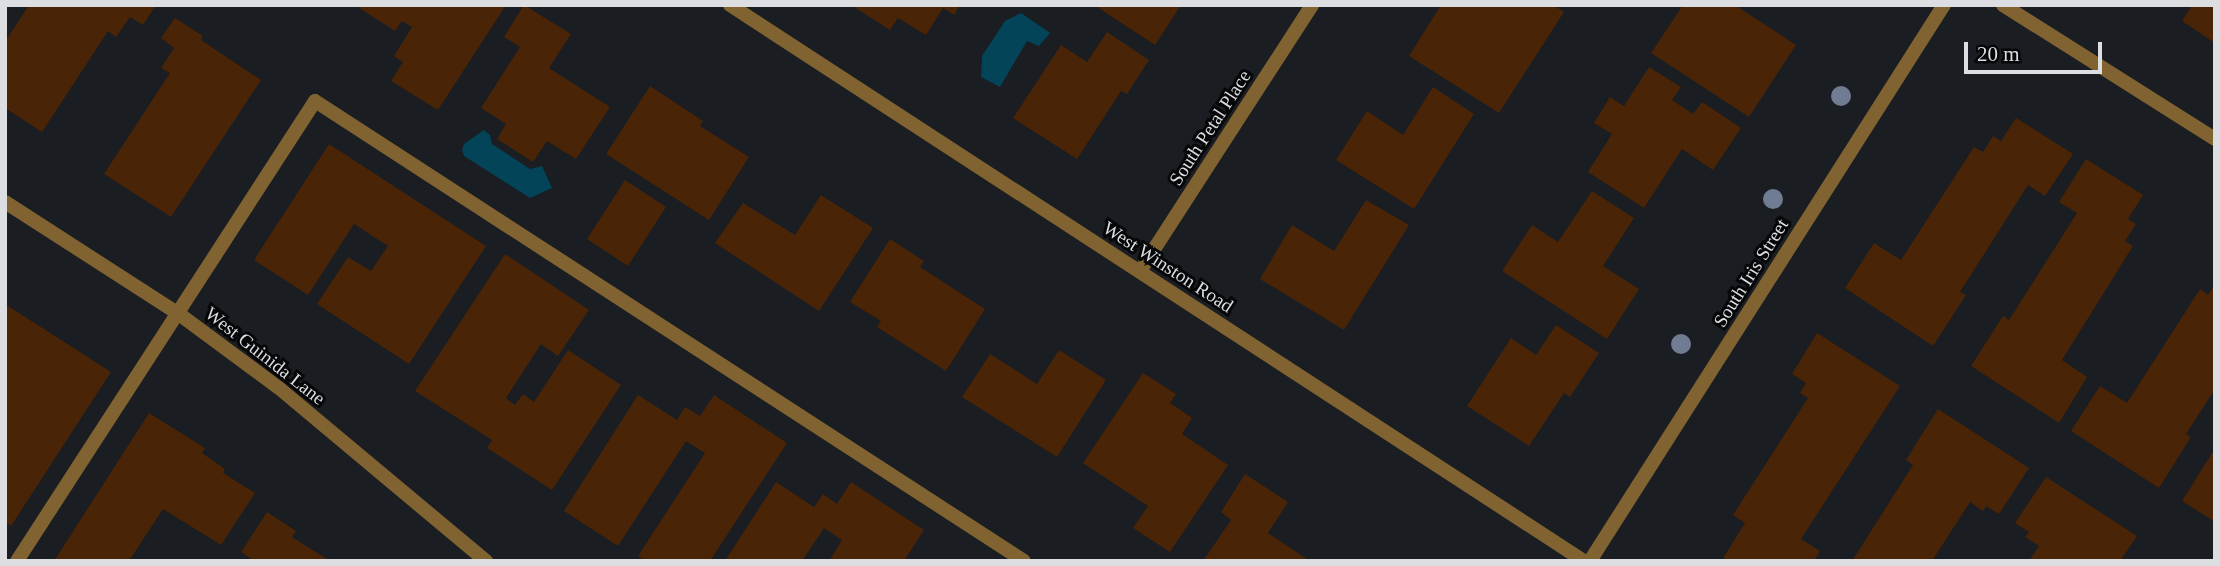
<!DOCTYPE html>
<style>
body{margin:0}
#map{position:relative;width:2220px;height:566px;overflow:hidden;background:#1a1d21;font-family:Georgia,serif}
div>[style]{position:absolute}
.water>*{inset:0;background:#034459}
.building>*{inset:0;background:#492406}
.lane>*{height:14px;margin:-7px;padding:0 7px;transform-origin:7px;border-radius:7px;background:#806330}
.street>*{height:14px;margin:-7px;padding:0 7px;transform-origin:7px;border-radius:7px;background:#806330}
.trees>*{width:20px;height:20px;margin:-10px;border-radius:50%;background:#6f7c93}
span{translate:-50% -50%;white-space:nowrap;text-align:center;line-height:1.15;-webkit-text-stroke:6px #060709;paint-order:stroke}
.street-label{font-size:19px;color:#dcdee1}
.frame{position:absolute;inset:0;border:7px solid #dcdee1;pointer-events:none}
.scale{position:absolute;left:1964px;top:42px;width:138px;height:32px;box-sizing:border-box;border:4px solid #dcdee1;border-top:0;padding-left:9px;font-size:21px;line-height:24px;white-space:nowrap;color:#dcdee1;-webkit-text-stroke:5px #060709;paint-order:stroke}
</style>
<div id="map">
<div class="water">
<div style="clip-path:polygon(1021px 13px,1050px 33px,1039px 46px,1027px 41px,1000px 87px,981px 77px,982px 56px,1005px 21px)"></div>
<div style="clip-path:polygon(484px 130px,490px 135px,492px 144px,530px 169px,542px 166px,552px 188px,530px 198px,464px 156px,462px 150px,464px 144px)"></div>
</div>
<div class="building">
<div style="clip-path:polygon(29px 5px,156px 5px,143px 25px,130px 17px,116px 37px,108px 31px,42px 132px,5px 108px,5px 42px)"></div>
<div style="clip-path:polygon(361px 5px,506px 5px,438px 110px,391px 81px,403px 62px,394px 56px,412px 27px,402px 21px,395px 31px,359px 8px)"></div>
<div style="clip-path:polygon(524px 5px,571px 34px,549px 68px,610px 107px,576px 159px,547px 141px,533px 162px,497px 139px,506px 124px,481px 108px,520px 47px,504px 37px)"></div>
<div style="clip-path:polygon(851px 5px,960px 5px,954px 15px,943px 8px,926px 35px,898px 18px,890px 30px)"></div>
<div style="clip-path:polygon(1094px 5px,1181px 5px,1155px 45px)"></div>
<div style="clip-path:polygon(1441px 5px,1554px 5px,1564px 12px,1499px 113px,1409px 56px)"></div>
<div style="clip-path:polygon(1683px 5px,1735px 5px,1796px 45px,1749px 117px,1651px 53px)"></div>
<div style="clip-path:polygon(2192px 5px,2215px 5px,2215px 43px,2182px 21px)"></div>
<div style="clip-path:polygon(175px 18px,203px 36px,201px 40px,261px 80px,171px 217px,104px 174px,170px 73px,161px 68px,174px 48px,161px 38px)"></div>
<div style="clip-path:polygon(1107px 32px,1149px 60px,1127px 94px,1121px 91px,1077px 159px,1013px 118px,1061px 45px,1087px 62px)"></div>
<div style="clip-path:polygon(1649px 67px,1681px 87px,1672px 100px,1693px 114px,1702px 102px,1741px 128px,1713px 170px,1682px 149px,1644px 208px,1588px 172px,1612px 134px,1594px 123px,1610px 97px,1624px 106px)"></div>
<div style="clip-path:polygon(650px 86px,703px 121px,700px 126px,749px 157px,709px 220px,606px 154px)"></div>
<div style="clip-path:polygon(1433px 87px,1474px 114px,1414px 209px,1336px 160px,1367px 111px,1403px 135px)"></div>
<div style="clip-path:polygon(2016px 118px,2073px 154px,2045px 196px,2028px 185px,1960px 292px,1966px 295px,1933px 346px,1845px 288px,1874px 243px,1901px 260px,1974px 147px,1983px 152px,1993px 136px,2001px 141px)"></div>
<div style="clip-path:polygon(329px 144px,486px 246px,409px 364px,317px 304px,348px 257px,371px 271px,388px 246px,354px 224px,308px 295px,254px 260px)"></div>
<div style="clip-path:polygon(2086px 159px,2143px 195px,2128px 219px,2136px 224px,2125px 241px,2133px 246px,2062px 360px,2087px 377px,2059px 423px,1971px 366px,2003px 316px,2009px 320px,2077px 213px,2059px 202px)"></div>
<div style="clip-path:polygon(625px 180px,666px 207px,628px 266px,587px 239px)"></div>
<div style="clip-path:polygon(1592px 191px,1634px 218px,1603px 266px,1639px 289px,1607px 339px,1502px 271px,1532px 225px,1558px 242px)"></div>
<div style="clip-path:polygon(821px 195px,873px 228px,819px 311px,715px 243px,743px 203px,795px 235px)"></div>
<div style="clip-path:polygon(1366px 200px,1409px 225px,1344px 330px,1260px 279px,1292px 225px,1334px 251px)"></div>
<div style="clip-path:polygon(890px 239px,924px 261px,920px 267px,985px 309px,946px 371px,877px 327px,881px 321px,850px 302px)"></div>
<div style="clip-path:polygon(505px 254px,589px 310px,558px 356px,541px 344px,506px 398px,515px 405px,523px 394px,534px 402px,568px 350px,621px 385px,552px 490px,487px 448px,492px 440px,415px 391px)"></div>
<div style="clip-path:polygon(2215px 284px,2215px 389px,2186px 434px,2191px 437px,2159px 488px,2071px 431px,2100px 386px,2127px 403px,2200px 289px,2208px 295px)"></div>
<div style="clip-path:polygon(5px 304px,111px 372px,11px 526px,5px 522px)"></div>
<div style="clip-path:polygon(1556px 325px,1599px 353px,1570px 397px,1564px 393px,1529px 446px,1467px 406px,1511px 338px,1536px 355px)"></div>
<div style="clip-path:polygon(1817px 333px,1900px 386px,1801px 539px,1820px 551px,1814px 561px,1728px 561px,1723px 558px,1745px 523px,1733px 515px,1808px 398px,1800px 393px,1806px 383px,1792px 374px)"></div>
<div style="clip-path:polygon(1059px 350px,1106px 380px,1057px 457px,962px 397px,990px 354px,1037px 384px)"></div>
<div style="clip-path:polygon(1143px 373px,1176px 394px,1170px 403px,1192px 418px,1182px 434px,1228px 465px,1170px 552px,1133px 528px,1148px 506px,1083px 463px)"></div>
<div style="clip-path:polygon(638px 395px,677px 420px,685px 407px,700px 416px,714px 395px,787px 443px,710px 561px,646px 561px,638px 556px,705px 453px,686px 441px,618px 546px,564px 511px)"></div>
<div style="clip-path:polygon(1938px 409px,2029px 468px,1999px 514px,1986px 506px,1983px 511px,1970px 502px,1932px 561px,1852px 561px,1913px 465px,1906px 460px)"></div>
<div style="clip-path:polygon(149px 413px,205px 448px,202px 453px,225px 469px,223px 473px,255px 493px,221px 545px,163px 509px,129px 561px,54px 561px)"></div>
<div style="clip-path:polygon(2212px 453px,2215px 455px,2215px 522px,2182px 501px)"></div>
<div style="clip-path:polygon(1245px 474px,1288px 502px,1268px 533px,1310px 561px,1203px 561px,1231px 520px,1221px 512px)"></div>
<div style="clip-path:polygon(2046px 477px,2137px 536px,2120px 561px,2029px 561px,2039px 546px,2025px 537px,2029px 532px,2015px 523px)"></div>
<div style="clip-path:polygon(776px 482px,814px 507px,823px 494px,837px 504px,851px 482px,924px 530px,904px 561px,829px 561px,842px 540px,824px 528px,802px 561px,725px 561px)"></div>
<div style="clip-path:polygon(267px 512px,296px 531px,292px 537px,330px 561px,254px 561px,241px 552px)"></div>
</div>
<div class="lane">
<div style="left:17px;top:561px;width:548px;rotate:-57.06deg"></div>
<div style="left:315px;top:101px;width:845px;rotate:32.98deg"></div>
</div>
<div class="street">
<div style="left:730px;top:5px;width:1019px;rotate:33.07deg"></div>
<div style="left:2003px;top:5px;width:251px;rotate:32.3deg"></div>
<div style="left:5px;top:202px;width:207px;rotate:32.8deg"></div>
<div style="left:179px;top:314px;width:124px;rotate:36.5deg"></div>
<div style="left:279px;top:388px;width:270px;rotate:39.9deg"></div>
<div style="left:1140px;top:271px;width:317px;rotate:-57.1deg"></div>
<div style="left:1590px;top:561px;width:659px;rotate:-57.52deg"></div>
</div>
<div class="trees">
<div style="left:1841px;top:96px"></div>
<div style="left:1773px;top:199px"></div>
<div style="left:1681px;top:344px"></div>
</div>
<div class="street-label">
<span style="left:1210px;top:128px;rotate:-57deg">South Petal Place</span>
<span style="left:1168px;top:267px;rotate:33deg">West Winston Road</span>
<span style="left:1751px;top:273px;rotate:-58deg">South Iris Street</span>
<span style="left:265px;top:356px;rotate:38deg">West Guinida Lane</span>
</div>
<div class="frame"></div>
<div class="scale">20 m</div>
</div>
